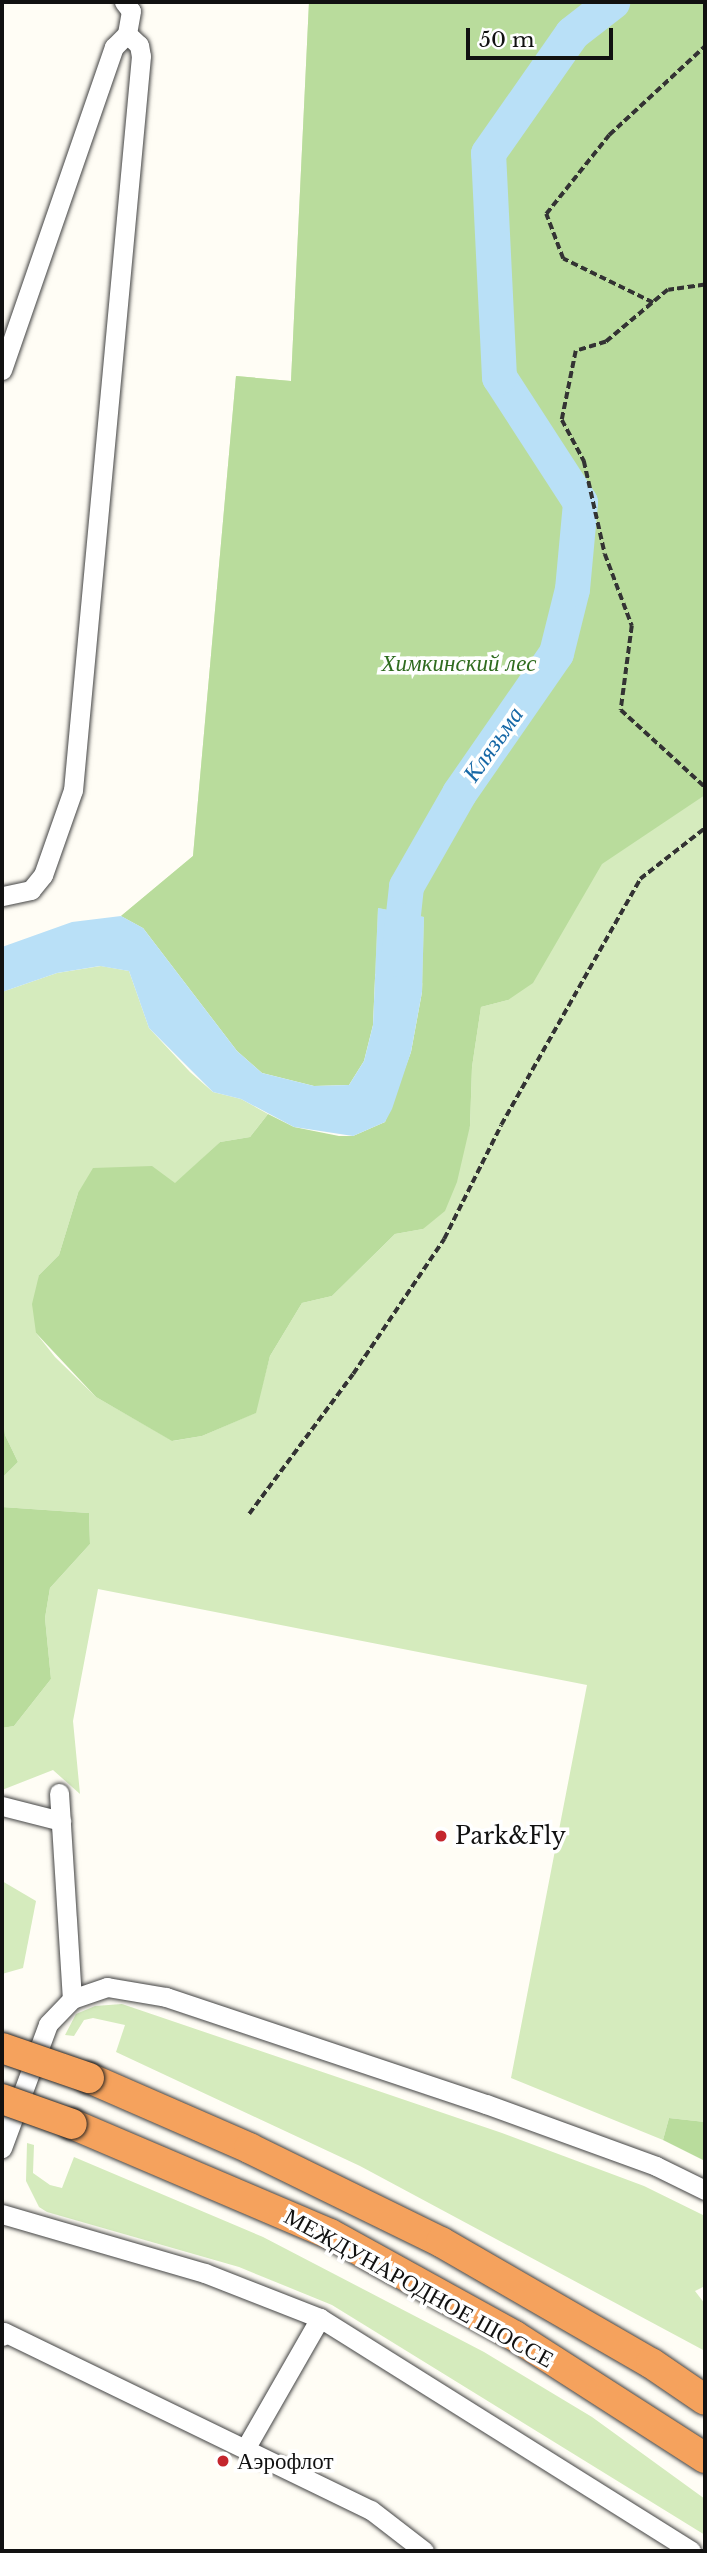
<!DOCTYPE html>
<meta charset="utf-8">
<style>
body{margin:0}
#map{position:relative;width:707px;height:2553px;overflow:hidden;background:#fffdf5;font-family:"Libre Baskerville",serif}
div>[style]{position:absolute}
.green>*{inset:0;background:#d5ebbd}
.forest>*{inset:0;background:#b9dc9c}
.water>*{inset:0;background:#b9e0f7}
.river>*{height:35px;margin:-17.5px;padding:0 17.5px;transform-origin:17.5px;border-radius:17.5px;background:#b9e0f7}
.path>*{height:3.5px;margin-top:-1.75px;transform-origin:0;background:repeating-linear-gradient(90deg,#333 0 7px,transparent 0 10.5px)}
.roads{filter:drop-shadow(0 0 2px #444) drop-shadow(0 0 2px #444)}
.minor>*{height:19px;margin:-9.5px;padding:0 9.5px;transform-origin:9.5px;border-radius:9.5px;background:#fff}
.highway>*{height:30px;margin:-15px;padding:0 15px;transform-origin:15px;border-radius:15px;background:#f5a25d}
.bridges{filter:drop-shadow(0 0 2px #222) drop-shadow(0 0 2px #222)}
.highway-bridge>*{height:30px;margin:-15px;padding:0 15px;transform-origin:15px;border-radius:15px;background:#f5a25d}
.dots>*{width:19px;height:19px;translate:-50% -50%;box-sizing:border-box;border:4px solid #fff;border-radius:50%}
span{translate:-50% -50%;white-space:nowrap;text-align:center;line-height:1.15;-webkit-text-stroke:7px #fff;paint-order:stroke}
.park-label{font-size:23px;color:#2f6b1f;font-style:italic}
.poi-label{font-size:23px;color:#111}
.left{translate:0 -50%;text-align:left}
.street-label{font-size:23px;color:#111}
.water-label{font-size:24px;color:#1768a6;font-style:italic}
.frame{position:absolute;inset:0;border:4px solid #111;pointer-events:none}
.scale{position:absolute;left:466px;top:28px;width:147px;height:32px;box-sizing:border-box;border:4px solid #111;border-top:0;padding-left:9px;font-size:21px;line-height:24px;white-space:nowrap;color:#111;-webkit-text-stroke:5px #fff;paint-order:stroke}
</style>
<div id="map">
<div class="green">
<div style="clip-path:polygon(309px 2px,705px 2px,705px 2122px,669px 2118px,663px 2140px,511px 2078px,587px 1685px,98px 1589px,73px 1721px,80px 1794px,53px 1770px,2px 1790px,2px 1728px,14px 1726px,51px 1679px,45px 1618px,50px 1588px,90px 1544px,89px 1513px,2px 1507px,2px 1478px,18px 1462px,5px 1435px,2px 1406px,2px 992px,57px 973px,101px 966px,129px 971px,149px 1028px,190px 1072px,213px 1092px,241px 1099px,268px 1114px,250px 1137px,220px 1142px,175px 1184px,78px 1193px,59px 1255px,39px 1275px,36px 1333px,55px 1357px,96px 1397px,173px 1441px,202px 1436px,255px 1413px,270px 1356px,302px 1303px,332px 1296px,395px 1234px,423px 1229px,470px 1126px,472px 1067px,481px 1007px,508px 1000px,143px 928px,121px 916px,193px 856px,236px 376px,291px 381px)"></div>
<div style="clip-path:polygon(2px 1881px,36px 1901px,23px 1968px,2px 1974px)"></div>
<div style="clip-path:polygon(122px 2004px,502px 2133px,644px 2186px,705px 2216px,705px 2286px,695px 2291px,705px 2304px,705px 2351px,360px 2166px,116px 2052px,125px 2025px,93px 2018px,84px 2020px,74px 2036px,65px 2035px,76px 2014px,95px 2006px)"></div>
<div style="clip-path:polygon(27px 2143px,34px 2145px,33px 2173px,50px 2185px,62px 2188px,74px 2157px,263px 2237px,484px 2352px,592px 2417px,705px 2499px,705px 2535px,332px 2305px,239px 2267px,47px 2212px,39px 2207px,26px 2181px)"></div>
</div>
<div class="forest">
<div style="clip-path:polygon(309px 2px,705px 2px,705px 795px,602px 864px,533px 983px,508px 1000px,481px 1007px,472px 1067px,470px 1126px,457px 1182px,445px 1211px,423px 1229px,395px 1234px,332px 1296px,302px 1303px,270px 1356px,256px 1413px,202px 1436px,172px 1441px,96px 1397px,36px 1333px,32px 1304px,39px 1275px,59px 1255px,78px 1193px,93px 1168px,152px 1166px,175px 1183px,220px 1142px,250px 1137px,268px 1114px,294px 1127px,339px 1136px,353px 1136px,385px 1122px,411px 1052px,422px 992px,424px 917px,378px 908px,373px 1025px,364px 1061px,349px 1085px,314px 1086px,262px 1073px,237px 1051px,143px 928px,121px 916px,193px 856px,236px 376px,291px 381px)"></div>
<div style="clip-path:polygon(2px 1406px,5px 1435px,18px 1462px,2px 1478px)"></div>
<div style="clip-path:polygon(2px 1507px,89px 1513px,90px 1544px,50px 1588px,45px 1618px,51px 1679px,14px 1726px,2px 1728px)"></div>
<div style="clip-path:polygon(669px 2118px,705px 2122px,705px 2161px,663px 2140px)"></div>
</div>
<div class="water">
<div style="clip-path:polygon(378px 908px,424px 917px,422px 992px,411px 1052px,392px 1109px,385px 1122px,353px 1136px,294px 1127px,241px 1099px,213px 1092px,149px 1028px,129px 971px,100px 966px,57px 973px,2px 992px,2px 947px,72px 922px,121px 916px,143px 928px,237px 1051px,262px 1073px,314px 1086px,349px 1085px,364px 1061px,373px 1025px)"></div>
</div>
<div class="river">
<div style="left:398px;top:959px;width:73px;rotate:-83.7deg"></div>
<div style="left:406px;top:886px;width:107px;rotate:-60.3deg"></div>
<div style="left:459px;top:793px;width:170px;rotate:-55.3deg"></div>
<div style="left:556px;top:653px;width:66px;rotate:-76deg"></div>
<div style="left:572px;top:589px;width:87px;rotate:-84.7deg"></div>
<div style="left:580px;top:502px;width:149px;rotate:-122.9deg"></div>
<div style="left:499px;top:377px;width:224px;rotate:-92.8deg"></div>
<div style="left:488px;top:153px;width:146px;rotate:-55deg"></div>
<div style="left:572px;top:33px;width:51px;rotate:-37.8deg"></div>
</div>
<div class="path">
<div style="left:705px;top:285px;width:37px;rotate:172deg"></div>
<div style="left:668px;top:290px;width:81px;rotate:140deg"></div>
<div style="left:606px;top:342px;width:31px;rotate:163deg"></div>
<div style="left:576px;top:351px;width:70px;rotate:101.5deg"></div>
<div style="left:562px;top:420px;width:47px;rotate:61.8deg"></div>
<div style="left:584px;top:461px;width:95px;rotate:77.3deg"></div>
<div style="left:605px;top:554px;width:77px;rotate:69.4deg"></div>
<div style="left:632px;top:626px;width:85px;rotate:97.5deg"></div>
<div style="left:621px;top:710px;width:114px;rotate:42.5deg"></div>
<div style="left:653px;top:303px;width:100px;rotate:-153.9deg"></div>
<div style="left:563px;top:259px;width:48px;rotate:-110.7deg"></div>
<div style="left:546px;top:214px;width:101px;rotate:-51.4deg"></div>
<div style="left:609px;top:135px;width:131px;rotate:-42.8deg"></div>
<div style="left:249px;top:1514px;width:174px;rotate:-53.4deg"></div>
<div style="left:353px;top:1374px;width:163px;rotate:-56deg"></div>
<div style="left:444px;top:1239px;width:127px;rotate:-63.4deg"></div>
<div style="left:501px;top:1125px;width:283px;rotate:-60.5deg"></div>
<div style="left:640px;top:879px;width:83px;rotate:-38.1deg"></div>
</div>
<div class="roads">
<div class="minor">
<div style="left:124px;top:2px;width:11px;rotate:52deg"></div>
<div style="left:131px;top:11px;width:23px;rotate:100deg"></div>
<div style="left:2px;top:370px;width:342px;rotate:-70.9deg"></div>
<div style="left:114px;top:47px;width:18px;rotate:-45deg"></div>
<div style="left:127px;top:34px;width:16px;rotate:43deg"></div>
<div style="left:139px;top:45px;width:11px;rotate:80deg"></div>
<div style="left:141px;top:56px;width:737px;rotate:95.29deg"></div>
<div style="left:73px;top:790px;width:90px;rotate:109.4deg"></div>
<div style="left:43px;top:875px;width:19px;rotate:129deg"></div>
<div style="left:31px;top:890px;width:30px;rotate:168deg"></div>
<div style="left:59px;top:1793px;width:206px;rotate:86.4deg"></div>
<div style="left:2px;top:1806px;width:61px;rotate:14.3deg"></div>
<div style="left:2px;top:2148px;width:132px;rotate:-69.6deg"></div>
<div style="left:48px;top:2024px;width:35px;rotate:-46deg"></div>
<div style="left:72px;top:1999px;width:37px;rotate:-19deg"></div>
<div style="left:107px;top:1987px;width:60px;rotate:9.6deg"></div>
<div style="left:166px;top:1997px;width:337px;rotate:18.5deg"></div>
<div style="left:486px;top:2104px;width:181px;rotate:20deg"></div>
<div style="left:656px;top:2166px;width:55px;rotate:26.1deg"></div>
<div style="left:2px;top:2214px;width:211px;rotate:16.2deg"></div>
<div style="left:205px;top:2273px;width:123px;rotate:21.4deg"></div>
<div style="left:320px;top:2318px;width:438px;rotate:32.1deg"></div>
<div style="left:2px;top:2336px;width:4px;rotate:-63deg"></div>
<div style="left:4px;top:2332px;width:408px;rotate:25.9deg"></div>
<div style="left:371px;top:2510px;width:67px;rotate:37.7deg"></div>
<div style="left:245px;top:2449px;width:151px;rotate:-60.2deg"></div>
</div>
<div class="highway">
<div style="left:89px;top:2078px;width:175px;rotate:23.6deg"></div>
<div style="left:249px;top:2148px;width:214px;rotate:26.1deg"></div>
<div style="left:441px;top:2242px;width:242px;rotate:30deg"></div>
<div style="left:651px;top:2363px;width:65px;rotate:34.4deg"></div>
<div style="left:72px;top:2124px;width:280px;rotate:23.1deg"></div>
<div style="left:330px;top:2234px;width:211px;rotate:28.9deg"></div>
<div style="left:515px;top:2336px;width:226px;rotate:32.7deg"></div>
</div>
</div>
<div class="bridges">
<div class="highway-bridge">
<div style="left:2px;top:2048px;width:92px;rotate:19deg"></div>
<div style="left:2px;top:2099px;width:74px;rotate:19.7deg"></div>
</div>
</div>
<div class="dots">
<div style="left:441px;top:1836px;background:#c4262e"></div>
<div style="left:223px;top:2461px;background:#c4262e"></div>
</div>
<div class="park-label">
<span style="left:459px;top:663px">Химкинский лес</span>
</div>
<div class="poi-label">
<span class="left" style="left:455px;top:1836px">Park&amp;Fly</span>
<span class="left" style="left:237px;top:2461px">Аэрофлот</span>
</div>
<div class="street-label">
<span style="left:419px;top:2288px;rotate:29deg">МЕЖДУНАРОДНОЕ ШОССЕ</span>
</div>
<div class="water-label">
<span style="left:493px;top:744px;rotate:-55deg">Клязьма</span>
</div>
<div class="frame"></div>
<div class="scale">50 m</div>
</div>
